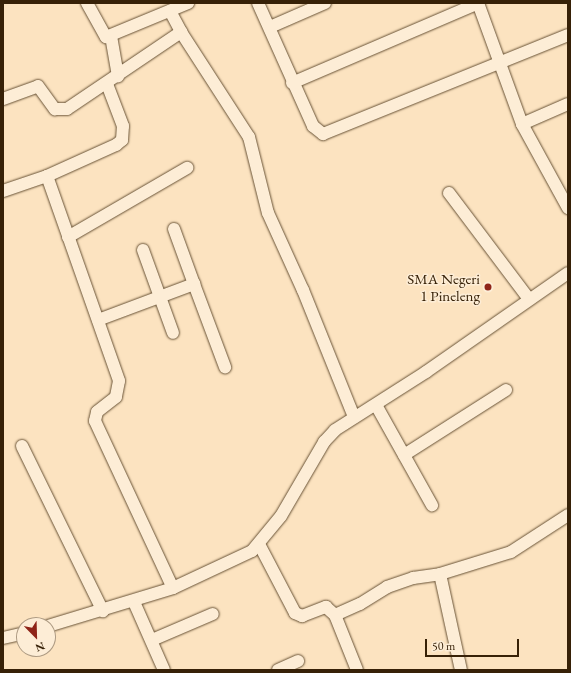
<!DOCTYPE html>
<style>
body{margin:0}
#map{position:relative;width:571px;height:673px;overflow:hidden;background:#fce3c0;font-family:"EB Garamond",serif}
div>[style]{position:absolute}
.roads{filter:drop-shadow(0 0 1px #685235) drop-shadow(0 0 1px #685235)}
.minor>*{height:12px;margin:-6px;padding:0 6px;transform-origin:6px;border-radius:6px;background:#fdedd6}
.dots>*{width:11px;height:11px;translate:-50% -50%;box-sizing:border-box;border:2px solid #fdedd6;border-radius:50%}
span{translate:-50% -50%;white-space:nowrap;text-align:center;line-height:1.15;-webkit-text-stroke:3px #fdedd6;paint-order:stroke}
.poi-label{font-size:15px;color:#372107}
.right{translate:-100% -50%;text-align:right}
.frame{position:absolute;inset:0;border:4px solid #372107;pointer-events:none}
.north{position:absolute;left:16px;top:617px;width:40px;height:40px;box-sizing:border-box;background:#fdedd6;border:1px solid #ae9b83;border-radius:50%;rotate:157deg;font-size:11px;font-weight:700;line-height:16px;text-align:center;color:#372107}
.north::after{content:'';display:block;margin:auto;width:14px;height:18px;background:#8f2418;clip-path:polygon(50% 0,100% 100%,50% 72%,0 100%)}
.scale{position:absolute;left:425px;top:639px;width:94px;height:18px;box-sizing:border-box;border:2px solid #372107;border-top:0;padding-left:5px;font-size:12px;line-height:14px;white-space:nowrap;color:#372107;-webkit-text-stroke:3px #fdedd6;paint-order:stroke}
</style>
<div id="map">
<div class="roads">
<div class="minor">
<div style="left:87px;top:3px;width:39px;rotate:61deg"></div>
<div style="left:106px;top:37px;width:89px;rotate:-22.5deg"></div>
<div style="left:258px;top:3px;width:135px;rotate:65.9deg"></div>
<div style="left:313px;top:126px;width:13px;rotate:39deg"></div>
<div style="left:323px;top:134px;width:264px;rotate:-22deg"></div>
<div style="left:478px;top:3px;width:129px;rotate:70deg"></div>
<div style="left:522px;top:124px;width:96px;rotate:61.3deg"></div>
<div style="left:170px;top:11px;width:24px;rotate:62deg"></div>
<div style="left:181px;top:32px;width:125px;rotate:57.1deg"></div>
<div style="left:249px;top:137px;width:78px;rotate:76deg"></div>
<div style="left:268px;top:213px;width:85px;rotate:65.6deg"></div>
<div style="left:303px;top:290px;width:137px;rotate:68.1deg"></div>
<div style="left:270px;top:27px;width:60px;rotate:-23.6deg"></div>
<div style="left:111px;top:36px;width:41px;rotate:80.1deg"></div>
<div style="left:292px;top:83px;width:203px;rotate:-23.2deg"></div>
<div style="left:3px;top:99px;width:37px;rotate:-20deg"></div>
<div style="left:38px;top:86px;width:29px;rotate:54deg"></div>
<div style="left:55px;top:109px;width:12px"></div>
<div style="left:67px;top:109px;width:138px;rotate:-34deg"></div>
<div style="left:522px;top:124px;width:50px;rotate:-23.5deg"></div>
<div style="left:47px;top:176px;width:76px;rotate:-24.2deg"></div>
<div style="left:116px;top:145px;width:8px;rotate:-40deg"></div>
<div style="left:122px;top:140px;width:14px;rotate:-86deg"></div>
<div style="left:123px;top:126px;width:45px;rotate:-110.9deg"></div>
<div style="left:3px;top:191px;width:46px;rotate:-18.8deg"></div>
<div style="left:47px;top:176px;width:217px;rotate:70.6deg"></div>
<div style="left:119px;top:381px;width:16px;rotate:101deg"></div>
<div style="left:116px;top:397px;width:24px;rotate:142deg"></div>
<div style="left:97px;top:412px;width:9px;rotate:103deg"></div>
<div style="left:95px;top:421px;width:184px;rotate:65deg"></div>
<div style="left:449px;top:193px;width:133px;rotate:53deg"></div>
<div style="left:174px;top:229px;width:59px;rotate:70deg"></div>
<div style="left:68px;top:237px;width:138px;rotate:-30.1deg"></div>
<div style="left:143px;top:250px;width:88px;rotate:70.1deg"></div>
<div style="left:98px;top:320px;width:103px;rotate:-20.6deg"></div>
<div style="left:194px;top:284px;width:89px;rotate:69.5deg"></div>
<div style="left:376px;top:405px;width:115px;rotate:60.8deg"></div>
<div style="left:22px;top:446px;width:184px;rotate:63.9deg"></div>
<div style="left:404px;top:455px;width:121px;rotate:-32.5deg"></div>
<div style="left:259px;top:544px;width:78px;rotate:62.4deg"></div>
<div style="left:295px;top:613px;width:8px;rotate:23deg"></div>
<div style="left:302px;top:616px;width:26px;rotate:-21deg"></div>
<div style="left:326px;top:607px;width:12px;rotate:42deg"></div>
<div style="left:335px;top:615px;width:27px;rotate:-24deg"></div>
<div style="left:360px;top:604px;width:32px;rotate:-32deg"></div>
<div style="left:387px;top:587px;width:28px;rotate:-19deg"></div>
<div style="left:413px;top:578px;width:27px;rotate:-8deg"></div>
<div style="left:440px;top:574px;width:98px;rotate:77.7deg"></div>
<div style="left:440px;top:574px;width:74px;rotate:-17.2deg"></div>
<div style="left:511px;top:552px;width:68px;rotate:-33deg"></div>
<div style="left:134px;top:602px;width:74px;rotate:66.2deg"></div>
<div style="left:335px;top:615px;width:59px;rotate:68.2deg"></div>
<div style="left:48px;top:626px;width:131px;rotate:-16.9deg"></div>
<div style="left:173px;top:588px;width:87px;rotate:-25.1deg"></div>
<div style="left:252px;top:551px;width:45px;rotate:-50.4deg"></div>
<div style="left:281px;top:516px;width:86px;rotate:-59.8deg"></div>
<div style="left:324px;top:442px;width:16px;rotate:-47deg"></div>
<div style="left:335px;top:430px;width:108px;rotate:-32.5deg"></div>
<div style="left:426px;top:372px;width:173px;rotate:-34.9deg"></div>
<div style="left:3px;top:638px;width:22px;rotate:-13deg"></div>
<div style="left:152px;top:640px;width:66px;rotate:-23.1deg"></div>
<div style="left:278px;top:670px;width:22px;rotate:-24deg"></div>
</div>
</div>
<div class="dots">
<div style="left:488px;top:287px;background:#8f2418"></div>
</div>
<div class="poi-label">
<span class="right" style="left:480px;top:287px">SMA Negeri<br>1 Pineleng</span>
</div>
<div class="frame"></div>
<div class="north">N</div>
<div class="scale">50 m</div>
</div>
